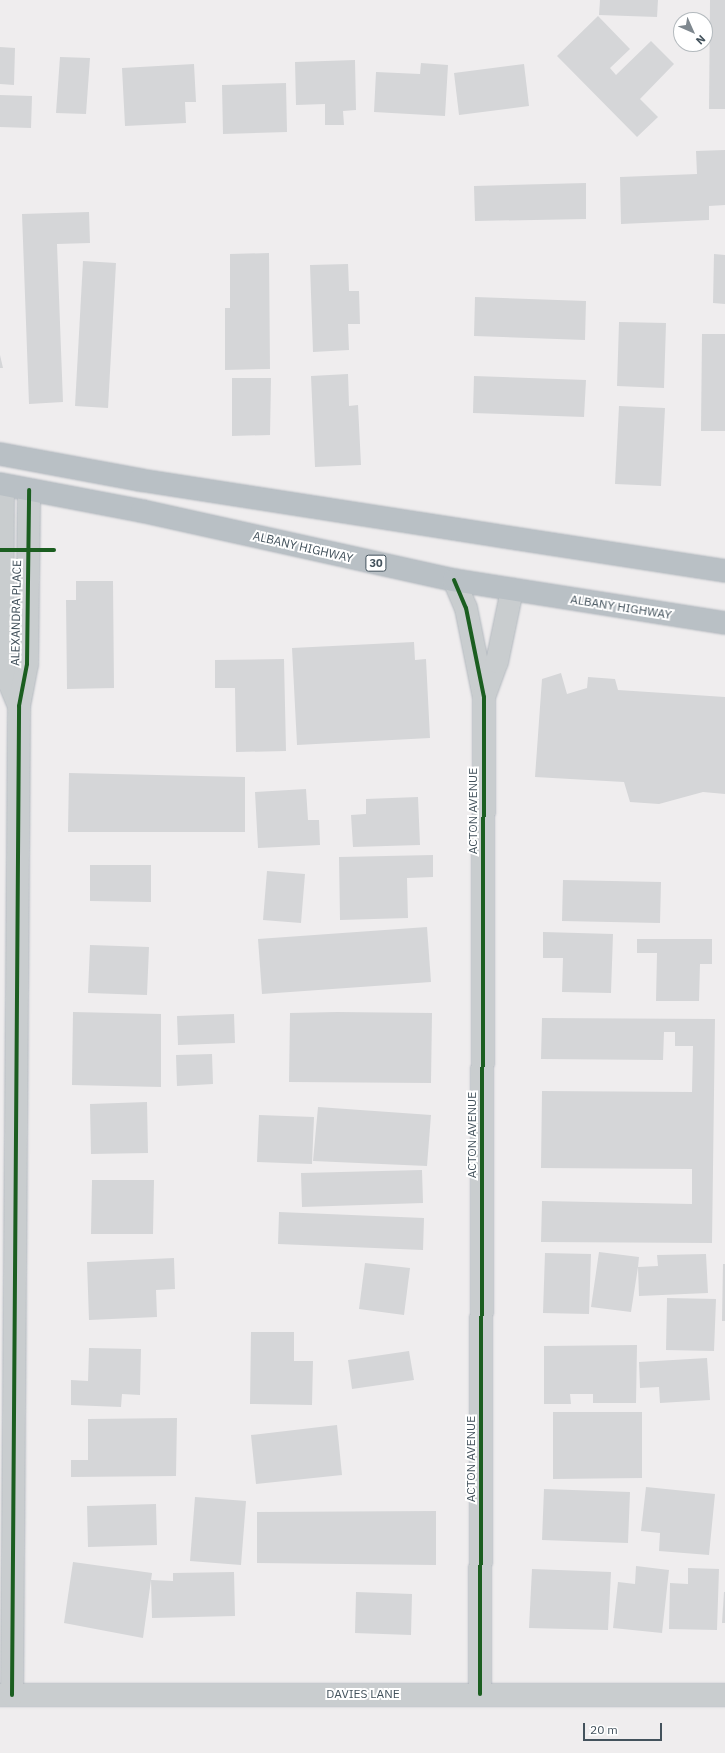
<!DOCTYPE html>
<style>
body{margin:0}
#map{position:relative;width:725px;height:1753px;overflow:hidden;background:#efedee;font-family:"IBM Plex Sans",sans-serif}
div>[style]{position:absolute}
.building>*{inset:0;background:#d5d6d8}
.roads{filter:drop-shadow(0 0 1px #b2b8be) drop-shadow(0 0 1px #b2b8be)}
.minor>*{height:22px;margin:-11px;padding:0 11px;transform-origin:11px;border-radius:11px;background:#c9cdcf}
.highway>*{height:22px;margin:-11px;padding:0 11px;transform-origin:11px;border-radius:11px;background:#b9c0c5}
.cycleway>*{height:4px;margin:-2px;padding:0 2px;transform-origin:2px;border-radius:2px;background:#1b5e20}
span{translate:-50% -50%;white-space:nowrap;text-align:center;line-height:1.15;-webkit-text-stroke:4px #fff;paint-order:stroke}
.shield-label span{padding:1px 3px;background:#fff;border:1px solid;border-radius:3px;-webkit-text-stroke-width:0}
.shield-label{font-size:11px;color:#43525c;font-weight:700}
.street-label{font-size:12px;color:#43525c}
.north{position:absolute;left:673px;top:12px;width:40px;height:40px;box-sizing:border-box;background:#fff;border:1px solid #b4babe;border-radius:50%;rotate:135deg;font-size:11px;font-weight:700;line-height:16px;text-align:center;color:#43525c}
.north::after{content:'';display:block;margin:auto;width:14px;height:18px;background:#7f888f;clip-path:polygon(50% 0,100% 100%,50% 72%,0 100%)}
.scale{position:absolute;left:583px;top:1723px;width:79px;height:18px;box-sizing:border-box;border:2px solid #43525c;border-top:0;padding-left:5px;font-size:12px;line-height:14px;white-space:nowrap;color:#43525c;-webkit-text-stroke:3px #fff;paint-order:stroke}
</style>
<div id="map">
<div class="building">
<div style="clip-path:polygon(600px 0,658px 0,657px 17px,599px 15px)"></div>
<div style="clip-path:polygon(710px 0,725px 0,725px 109px,709px 109px)"></div>
<div style="clip-path:polygon(598px 16px,630px 49px,610px 68px,616px 75px,651px 41px,674px 64px,640px 99px,658px 117px,637px 137px,557px 56px)"></div>
<div style="clip-path:polygon(0 47px,15px 48px,14px 85px,0 84px)"></div>
<div style="clip-path:polygon(60px 57px,90px 58px,86px 114px,56px 113px)"></div>
<div style="clip-path:polygon(355px 60px,356px 110px,343px 111px,344px 125px,325px 125px,325px 104px,296px 105px,295px 62px)"></div>
<div style="clip-path:polygon(421px 63px,448px 65px,445px 116px,374px 112px,376px 72px,420px 74px)"></div>
<div style="clip-path:polygon(194px 64px,196px 102px,185px 102px,186px 123px,125px 126px,122px 68px)"></div>
<div style="clip-path:polygon(524px 64px,529px 106px,459px 115px,454px 73px)"></div>
<div style="clip-path:polygon(286px 83px,287px 132px,223px 134px,222px 85px)"></div>
<div style="clip-path:polygon(0 95px,32px 96px,31px 128px,0 127px)"></div>
<div style="clip-path:polygon(725px 150px,725px 205px,709px 206px,709px 220px,621px 224px,620px 177px,697px 174px,696px 151px)"></div>
<div style="clip-path:polygon(586px 183px,586px 219px,475px 221px,474px 186px)"></div>
<div style="clip-path:polygon(89px 212px,90px 243px,57px 244px,63px 402px,29px 404px,22px 214px)"></div>
<div style="clip-path:polygon(269px 253px,270px 369px,225px 370px,225px 308px,230px 308px,230px 254px)"></div>
<div style="clip-path:polygon(714px 254px,725px 255px,725px 304px,713px 303px)"></div>
<div style="clip-path:polygon(83px 261px,116px 263px,108px 408px,75px 406px)"></div>
<div style="clip-path:polygon(348px 264px,349px 291px,359px 291px,360px 324px,348px 324px,349px 350px,313px 352px,310px 265px)"></div>
<div style="clip-path:polygon(475px 297px,586px 301px,585px 340px,474px 336px)"></div>
<div style="clip-path:polygon(619px 322px,666px 323px,664px 388px,617px 386px)"></div>
<div style="clip-path:polygon(702px 334px,725px 334px,725px 431px,701px 431px)"></div>
<div style="clip-path:polygon(0 355px,3px 368px,0 368px)"></div>
<div style="clip-path:polygon(348px 374px,349px 406px,358px 405px,361px 465px,315px 467px,311px 376px)"></div>
<div style="clip-path:polygon(474px 376px,586px 380px,584px 417px,473px 413px)"></div>
<div style="clip-path:polygon(232px 378px,271px 378px,270px 435px,232px 436px)"></div>
<div style="clip-path:polygon(619px 406px,665px 408px,661px 486px,615px 484px)"></div>
<div style="clip-path:polygon(76px 581px,113px 581px,114px 688px,67px 689px,66px 600px,76px 600px)"></div>
<div style="clip-path:polygon(414px 642px,415px 660px,426px 659px,430px 738px,297px 745px,292px 648px)"></div>
<div style="clip-path:polygon(284px 659px,286px 751px,236px 752px,235px 688px,215px 688px,215px 660px)"></div>
<div style="clip-path:polygon(561px 673px,567px 694px,587px 688px,588px 677px,615px 679px,618px 690px,725px 697px,725px 794px,703px 792px,659px 804px,630px 802px,624px 782px,535px 777px,542px 679px)"></div>
<div style="clip-path:polygon(69px 773px,245px 777px,245px 832px,68px 832px)"></div>
<div style="clip-path:polygon(306px 789px,308px 820px,319px 820px,320px 845px,258px 848px,255px 792px)"></div>
<div style="clip-path:polygon(418px 797px,420px 845px,353px 847px,351px 815px,366px 814px,366px 799px)"></div>
<div style="clip-path:polygon(433px 855px,433px 877px,407px 878px,408px 918px,340px 920px,339px 857px)"></div>
<div style="clip-path:polygon(90px 865px,151px 865px,151px 902px,90px 901px)"></div>
<div style="clip-path:polygon(267px 871px,305px 874px,301px 923px,263px 920px)"></div>
<div style="clip-path:polygon(563px 880px,661px 882px,660px 923px,562px 921px)"></div>
<div style="clip-path:polygon(427px 927px,431px 982px,262px 994px,258px 939px)"></div>
<div style="clip-path:polygon(543px 932px,613px 934px,611px 993px,562px 992px,563px 958px,543px 958px)"></div>
<div style="clip-path:polygon(637px 939px,712px 939px,712px 964px,700px 964px,699px 1001px,656px 1001px,657px 953px,637px 953px)"></div>
<div style="clip-path:polygon(90px 945px,149px 947px,147px 995px,88px 993px)"></div>
<div style="clip-path:polygon(73px 1012px,161px 1014px,161px 1087px,72px 1085px)"></div>
<div style="clip-path:polygon(337px 1012px,432px 1013px,431px 1083px,289px 1082px,290px 1013px)"></div>
<div style="clip-path:polygon(234px 1014px,235px 1043px,178px 1045px,177px 1016px)"></div>
<div style="clip-path:polygon(542px 1018px,715px 1019px,712px 1243px,541px 1242px,542px 1201px,692px 1204px,692px 1169px,541px 1168px,542px 1091px,692px 1092px,693px 1046px,675px 1046px,675px 1032px,664px 1032px,663px 1060px,541px 1059px)"></div>
<div style="clip-path:polygon(212px 1054px,213px 1084px,177px 1086px,176px 1055px)"></div>
<div style="clip-path:polygon(147px 1102px,148px 1153px,91px 1154px,90px 1104px)"></div>
<div style="clip-path:polygon(318px 1107px,431px 1115px,427px 1166px,313px 1161px)"></div>
<div style="clip-path:polygon(259px 1115px,314px 1117px,312px 1164px,257px 1162px)"></div>
<div style="clip-path:polygon(422px 1170px,423px 1203px,302px 1207px,301px 1173px)"></div>
<div style="clip-path:polygon(92px 1180px,154px 1180px,153px 1234px,91px 1234px)"></div>
<div style="clip-path:polygon(279px 1212px,424px 1218px,423px 1250px,278px 1244px)"></div>
<div style="clip-path:polygon(599px 1252px,639px 1257px,638px 1267px,658px 1266px,657px 1255px,706px 1254px,708px 1293px,639px 1296px,638px 1267px,631px 1312px,591px 1307px)"></div>
<div style="clip-path:polygon(545px 1253px,591px 1254px,589px 1314px,543px 1313px)"></div>
<div style="clip-path:polygon(174px 1258px,175px 1289px,156px 1290px,157px 1317px,89px 1320px,87px 1262px)"></div>
<div style="clip-path:polygon(365px 1263px,410px 1268px,404px 1315px,359px 1309px)"></div>
<div style="clip-path:polygon(723px 1264px,725px 1264px,725px 1321px,722px 1321px)"></div>
<div style="clip-path:polygon(667px 1298px,716px 1299px,714px 1351px,666px 1350px)"></div>
<div style="clip-path:polygon(251px 1332px,294px 1332px,294px 1361px,313px 1361px,312px 1405px,250px 1404px)"></div>
<div style="clip-path:polygon(637px 1345px,636px 1403px,593px 1403px,593px 1394px,570px 1394px,571px 1404px,544px 1404px,544px 1346px)"></div>
<div style="clip-path:polygon(89px 1348px,141px 1349px,140px 1395px,122px 1394px,121px 1407px,71px 1405px,71px 1380px,88px 1381px)"></div>
<div style="clip-path:polygon(409px 1351px,414px 1380px,352px 1389px,348px 1360px)"></div>
<div style="clip-path:polygon(707px 1358px,710px 1400px,660px 1403px,659px 1387px,640px 1388px,639px 1362px)"></div>
<div style="clip-path:polygon(553px 1412px,642px 1412px,642px 1478px,553px 1479px)"></div>
<div style="clip-path:polygon(177px 1418px,176px 1476px,71px 1477px,71px 1460px,88px 1460px,88px 1419px)"></div>
<div style="clip-path:polygon(337px 1425px,342px 1475px,256px 1484px,251px 1435px)"></div>
<div style="clip-path:polygon(646px 1487px,715px 1494px,709px 1555px,659px 1551px,660px 1533px,641px 1531px)"></div>
<div style="clip-path:polygon(544px 1489px,630px 1492px,628px 1543px,542px 1540px)"></div>
<div style="clip-path:polygon(195px 1497px,246px 1501px,241px 1565px,190px 1561px)"></div>
<div style="clip-path:polygon(156px 1504px,157px 1545px,88px 1547px,87px 1506px)"></div>
<div style="clip-path:polygon(436px 1511px,436px 1565px,257px 1563px,257px 1512px)"></div>
<div style="clip-path:polygon(73px 1562px,152px 1573px,143px 1638px,64px 1623px)"></div>
<div style="clip-path:polygon(636px 1566px,669px 1570px,662px 1633px,613px 1628px,618px 1582px,635px 1584px)"></div>
<div style="clip-path:polygon(688px 1568px,719px 1569px,717px 1630px,669px 1629px,670px 1583px,688px 1584px)"></div>
<div style="clip-path:polygon(532px 1569px,611px 1572px,608px 1630px,529px 1628px)"></div>
<div style="clip-path:polygon(234px 1572px,235px 1616px,152px 1618px,151px 1580px,173px 1581px,173px 1573px)"></div>
<div style="clip-path:polygon(356px 1592px,412px 1594px,411px 1635px,355px 1633px)"></div>
<div style="clip-path:polygon(724px 1592px,725px 1592px,725px 1623px,722px 1623px)"></div>
</div>
<div class="roads">
<div class="minor">
<div style="left:3px;top:485px;width:180px;rotate:90.3deg"></div>
<div style="left:2px;top:665px;width:44px;rotate:67.5deg"></div>
<div style="left:454px;top:580px;width:30px;rotate:67deg"></div>
<div style="left:466px;top:608px;width:91px;rotate:78.6deg"></div>
<div style="left:484px;top:697px;width:997px;rotate:90.23deg"></div>
<div style="left:484px;top:697px;width:37px;rotate:-70deg"></div>
<div style="left:497px;top:662px;width:74px;rotate:-78.2deg"></div>
<div style="left:0;top:1695px;width:725px"></div>
<div style="left:12px;top:1695px;width:989px;rotate:-89.59deg"></div>
<div style="left:19px;top:706px;width:43px;rotate:-79.2deg"></div>
<div style="left:27px;top:664px;width:174px;rotate:-89.3deg"></div>
</div>
<div class="highway">
<div style="left:0;top:454px;width:142px;rotate:10.5deg"></div>
<div style="left:140px;top:480px;width:592px;rotate:8.84deg"></div>
<div style="left:0;top:484px;width:145px;rotate:10.8deg"></div>
<div style="left:142px;top:511px;width:320px;rotate:12.5deg"></div>
<div style="left:454px;top:580px;width:274px;rotate:9deg"></div>
</div>
</div>
<div class="cycleway">
<div style="left:0;top:550px;width:54px"></div>
<div style="left:454px;top:580px;width:30px;rotate:67deg"></div>
<div style="left:466px;top:608px;width:91px;rotate:78.6deg"></div>
<div style="left:484px;top:697px;width:997px;rotate:90.23deg"></div>
<div style="left:12px;top:1695px;width:989px;rotate:-89.59deg"></div>
<div style="left:19px;top:706px;width:43px;rotate:-79.2deg"></div>
<div style="left:27px;top:664px;width:174px;rotate:-89.3deg"></div>
</div>
<div class="shield-label">
<span style="left:376px;top:563px">30</span>
</div>
<div class="street-label">
<span style="left:303px;top:547px;rotate:13deg">ALBANY HIGHWAY</span>
<span style="left:621px;top:607px;rotate:9deg">ALBANY HIGHWAY</span>
<span style="left:16px;top:613px;rotate:-89deg">ALEXANDRA PLACE</span>
<span style="left:473px;top:811px;rotate:-90deg">ACTON AVENUE</span>
<span style="left:472px;top:1135px;rotate:-90deg">ACTON AVENUE</span>
<span style="left:471px;top:1459px;rotate:-90deg">ACTON AVENUE</span>
<span style="left:363px;top:1694px">DAVIES LANE</span>
</div>
<div class="north">N</div>
<div class="scale">20 m</div>
</div>
